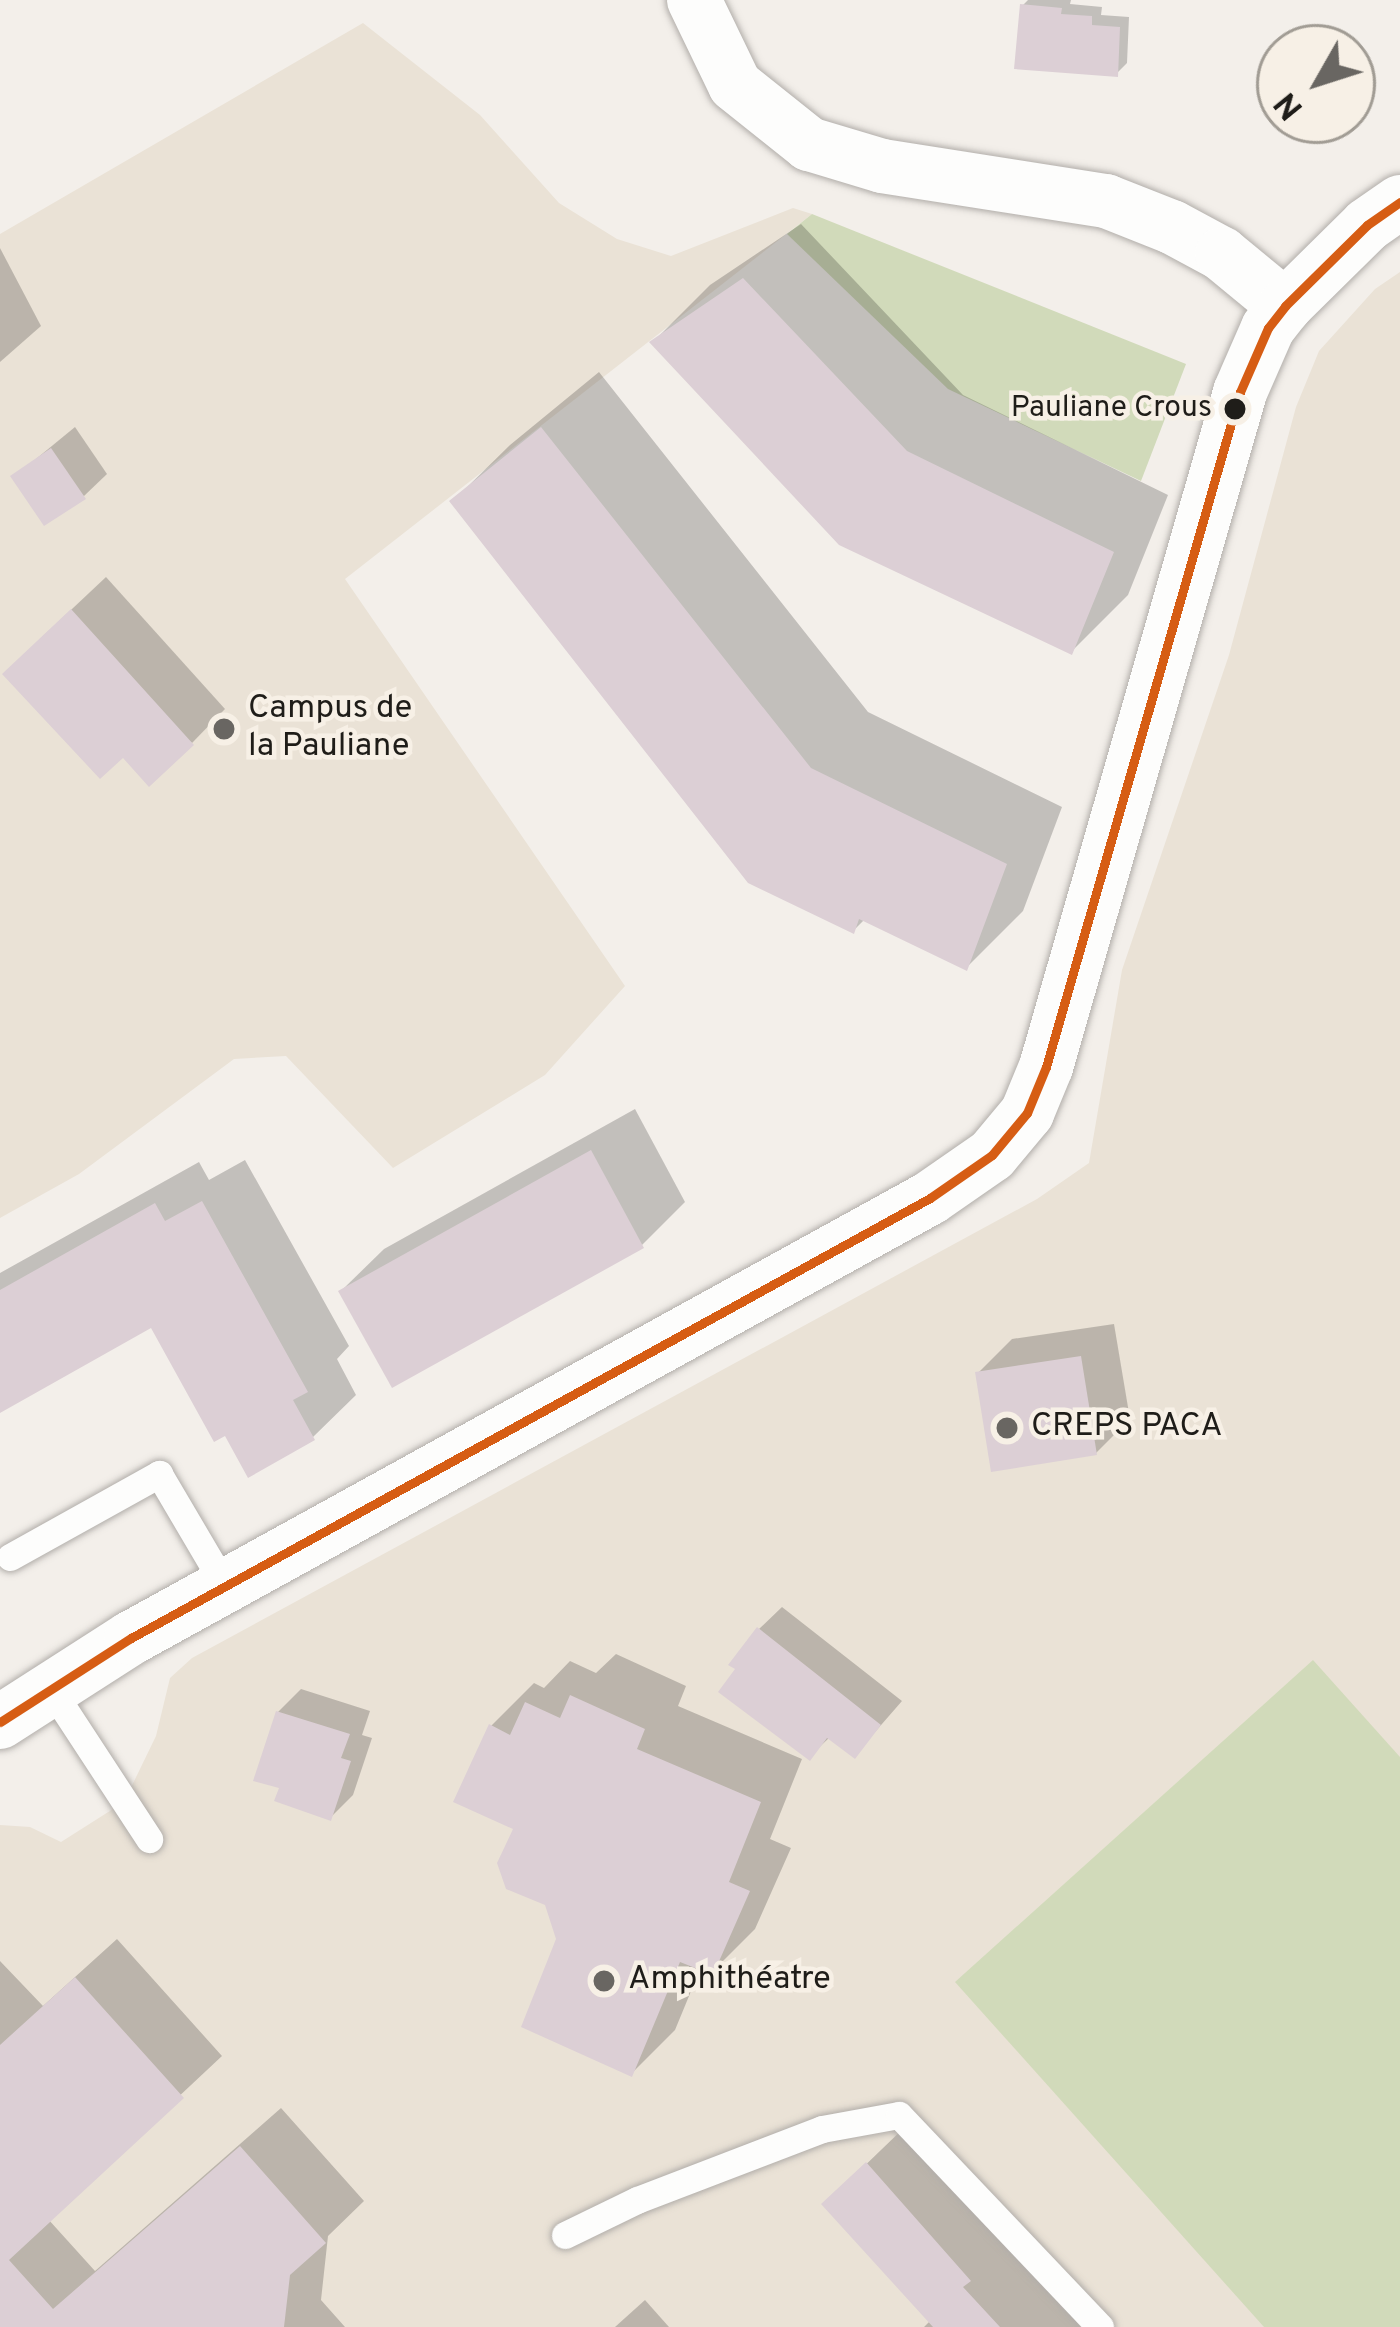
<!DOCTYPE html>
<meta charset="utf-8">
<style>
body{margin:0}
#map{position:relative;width:1400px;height:2327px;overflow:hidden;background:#f3efea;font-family:Overpass,sans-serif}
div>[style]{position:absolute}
.built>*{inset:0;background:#eae2d6}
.green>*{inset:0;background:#d1daba}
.shadow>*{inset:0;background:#0003}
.building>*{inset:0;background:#dccfd5}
.roads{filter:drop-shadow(0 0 3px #b2aeaa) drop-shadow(0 0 3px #b2aeaa)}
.lane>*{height:27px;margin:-13.5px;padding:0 13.5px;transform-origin:13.5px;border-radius:13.5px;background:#fdfdfc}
.street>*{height:54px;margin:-27px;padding:0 27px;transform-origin:27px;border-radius:27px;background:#fdfdfc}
.bus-1>*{height:9px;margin:-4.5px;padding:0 4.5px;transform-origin:4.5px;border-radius:4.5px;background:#d65d14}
.dots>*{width:33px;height:33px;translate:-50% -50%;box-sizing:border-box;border:6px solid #f7f0e6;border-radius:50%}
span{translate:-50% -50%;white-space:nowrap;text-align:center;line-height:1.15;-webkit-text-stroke:9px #f7f0e6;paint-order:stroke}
.bus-label{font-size:30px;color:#1f1d19}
.right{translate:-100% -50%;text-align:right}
.poi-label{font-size:33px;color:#1f1d19}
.left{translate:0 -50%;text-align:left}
.north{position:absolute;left:1256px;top:24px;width:120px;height:120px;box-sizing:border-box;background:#f7f0e6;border:3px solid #a19c94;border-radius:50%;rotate:231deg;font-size:33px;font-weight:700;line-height:48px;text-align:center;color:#1f1d19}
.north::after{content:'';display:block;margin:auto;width:42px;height:54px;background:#696662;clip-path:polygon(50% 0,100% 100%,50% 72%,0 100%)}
</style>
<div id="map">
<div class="built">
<div style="clip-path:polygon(363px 23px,480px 115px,559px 203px,617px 239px,671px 256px,793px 208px,812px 214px,345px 579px,625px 986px,545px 1075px,393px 1168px,286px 1056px,234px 1059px,79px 1174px,0 1218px,0 234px)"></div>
<div style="clip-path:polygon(1400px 272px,1400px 2327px,0 2327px,0 1825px,30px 1827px,61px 1842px,124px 1802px,156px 1736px,170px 1678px,192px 1658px,1037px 1199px,1089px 1163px,1122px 970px,1229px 655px,1296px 407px,1319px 351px,1375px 289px)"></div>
</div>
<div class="green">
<div style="clip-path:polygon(812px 214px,1186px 364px,1141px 481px,948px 389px,787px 234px)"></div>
<div style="clip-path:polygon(1313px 1660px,1400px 1757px,1400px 2327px,1264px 2327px,955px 1982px)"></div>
</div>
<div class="shadow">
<div style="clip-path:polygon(1028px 0,1071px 0,1070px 4px,1102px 7px,1101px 15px,1129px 17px,1127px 63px,1116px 74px,1023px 5px)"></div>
<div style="clip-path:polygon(801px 224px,963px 395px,1168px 495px,1128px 595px,1072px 651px,653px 342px,710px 285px)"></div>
<div style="clip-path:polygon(0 248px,41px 326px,0 362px)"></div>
<div style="clip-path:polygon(599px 372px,868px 712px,1062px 807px,1023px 911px,966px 968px,865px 919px,854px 930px,453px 501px,510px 445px)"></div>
<div style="clip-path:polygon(75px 427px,107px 474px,84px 496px,14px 477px)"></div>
<div style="clip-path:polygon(106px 577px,225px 709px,192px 743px,39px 640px)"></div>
<div style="clip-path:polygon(635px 1109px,685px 1202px,642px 1245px,341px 1291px,384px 1249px)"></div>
<div style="clip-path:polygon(245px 1160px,349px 1346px,337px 1359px,356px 1395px,313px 1437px,226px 1432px,152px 1324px,0 1409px,0 1273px,199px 1162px,209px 1180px)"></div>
<div style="clip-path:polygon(1114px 1324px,1130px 1419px,1096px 1453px,978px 1373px,1012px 1339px)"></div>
<div style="clip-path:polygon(782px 1607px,902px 1701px,855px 1755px,830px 1737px,809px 1757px,759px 1629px)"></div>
<div style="clip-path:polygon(616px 1654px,686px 1686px,678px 1706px,802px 1759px,770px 1839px,791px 1848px,755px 1929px,712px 1972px,701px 1967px,675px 2030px,632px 2073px,559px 1939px,517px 1828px,491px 1726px,534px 1683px,544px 1688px,570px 1661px,596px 1673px)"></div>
<div style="clip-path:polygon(301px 1689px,370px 1711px,362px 1735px,372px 1738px,353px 1795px,330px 1818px,278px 1712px)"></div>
<div style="clip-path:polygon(117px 1939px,222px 2056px,48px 2219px,95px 2271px,281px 2108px,364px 2201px,328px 2236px,321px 2300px,345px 2327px,0 2327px,0 1961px,43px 2006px)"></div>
<div style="clip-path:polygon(910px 2122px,1081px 2327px,924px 2327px,931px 2320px,825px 2204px)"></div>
<div style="clip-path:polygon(645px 2300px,669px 2327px,615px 2327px)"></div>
</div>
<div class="building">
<div style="clip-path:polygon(1020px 4px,1062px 8px,1061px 14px,1092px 16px,1092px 25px,1120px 27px,1118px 77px,1014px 69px)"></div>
<div style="clip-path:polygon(743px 278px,907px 451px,1114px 552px,1072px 655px,839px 545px,649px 342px)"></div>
<div style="clip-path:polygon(541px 427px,811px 768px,1007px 864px,967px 971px,859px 919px,854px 934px,748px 883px,449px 501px)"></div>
<div style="clip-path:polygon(51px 448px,86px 499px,44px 526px,10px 476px)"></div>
<div style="clip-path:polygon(71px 609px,194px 745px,149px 787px,123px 758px,100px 779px,2px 674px)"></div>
<div style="clip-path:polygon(591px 1150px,644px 1248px,392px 1388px,338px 1291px)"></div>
<div style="clip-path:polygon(202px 1201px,308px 1392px,293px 1400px,315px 1440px,248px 1478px,225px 1436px,214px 1442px,151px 1328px,0 1413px,0 1290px,155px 1203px,165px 1221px)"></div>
<div style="clip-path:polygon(1081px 1356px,1097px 1455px,991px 1472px,975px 1372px)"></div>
<div style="clip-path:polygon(757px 1627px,881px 1725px,855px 1759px,827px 1738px,810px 1761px,718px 1692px,735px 1669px,728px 1665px)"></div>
<div style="clip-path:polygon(570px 1695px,645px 1729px,637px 1749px,761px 1802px,729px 1882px,750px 1891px,713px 1975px,680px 1962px,632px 2077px,521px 2027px,556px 1939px,545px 1905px,506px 1889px,497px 1863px,513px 1829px,453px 1802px,489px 1724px,510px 1735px,525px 1702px,560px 1718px)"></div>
<div style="clip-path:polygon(276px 1711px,350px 1734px,341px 1758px,351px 1761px,331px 1821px,274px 1801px,279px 1788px,253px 1781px)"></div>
<div style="clip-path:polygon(75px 1977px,184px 2098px,9px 2260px,53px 2309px,240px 2146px,326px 2243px,290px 2275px,284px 2327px,0 2327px,0 2045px)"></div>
<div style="clip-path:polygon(866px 2162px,971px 2281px,963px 2287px,1000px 2327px,933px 2327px,821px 2204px)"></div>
</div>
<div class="roads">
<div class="lane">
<div style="left:10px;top:1557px;width:171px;rotate:-29.1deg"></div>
<div style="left:159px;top:1474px;width:130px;rotate:59.5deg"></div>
<div style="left:49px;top:1686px;width:183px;rotate:56.8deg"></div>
<div style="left:565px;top:2235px;width:80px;rotate:-25.9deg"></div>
<div style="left:637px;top:2200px;width:198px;rotate:-21deg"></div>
<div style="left:822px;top:2129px;width:78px;rotate:-10.3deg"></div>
<div style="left:899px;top:2115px;width:292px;rotate:46.5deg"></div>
</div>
<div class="street">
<div style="left:694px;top:0;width:94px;rotate:64.2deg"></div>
<div style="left:735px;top:85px;width:95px;rotate:38.6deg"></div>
<div style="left:809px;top:144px;width:76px;rotate:16.8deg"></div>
<div style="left:882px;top:166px;width:227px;rotate:8.9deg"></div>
<div style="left:1106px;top:201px;width:71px;rotate:21.5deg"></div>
<div style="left:1172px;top:227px;width:57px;rotate:28.4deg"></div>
<div style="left:1222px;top:254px;width:82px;rotate:39.5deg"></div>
<div style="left:0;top:1722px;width:156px;rotate:-32.7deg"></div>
<div style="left:131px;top:1638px;width:912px;rotate:-28.84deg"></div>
<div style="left:930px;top:1198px;width:75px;rotate:-34.7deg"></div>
<div style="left:992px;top:1155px;width:55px;rotate:-50.2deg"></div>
<div style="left:1027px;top:1113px;width:50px;rotate:-67.6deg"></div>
<div style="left:1046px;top:1067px;width:702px;rotate:-73.96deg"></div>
<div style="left:1240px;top:392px;width:70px;rotate:-66.4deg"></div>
<div style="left:1268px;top:328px;width:28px;rotate:-52deg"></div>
<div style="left:1285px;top:306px;width:115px;rotate:-44.6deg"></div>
<div style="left:1367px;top:225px;width:40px;rotate:-34.9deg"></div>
</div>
</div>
<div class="bus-1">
<div style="left:0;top:1722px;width:156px;rotate:-32.7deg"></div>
<div style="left:131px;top:1638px;width:912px;rotate:-28.84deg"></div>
<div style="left:930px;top:1198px;width:75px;rotate:-34.7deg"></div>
<div style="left:992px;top:1155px;width:55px;rotate:-50.2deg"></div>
<div style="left:1027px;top:1113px;width:50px;rotate:-67.6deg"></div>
<div style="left:1046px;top:1067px;width:702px;rotate:-73.96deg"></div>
<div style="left:1240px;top:392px;width:70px;rotate:-66.4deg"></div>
<div style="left:1268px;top:328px;width:28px;rotate:-52deg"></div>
<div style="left:1285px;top:306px;width:115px;rotate:-44.6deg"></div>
<div style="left:1367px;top:225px;width:40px;rotate:-34.9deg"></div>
</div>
<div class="dots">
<div style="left:1235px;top:409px;background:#1f1d19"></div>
<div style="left:224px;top:729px;background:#696662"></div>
<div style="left:1007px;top:1428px;background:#696662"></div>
<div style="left:604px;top:1981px;background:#696662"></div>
</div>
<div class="bus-label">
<span class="right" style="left:1212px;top:409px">Pauliane Crous</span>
</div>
<div class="poi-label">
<span class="left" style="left:248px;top:729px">Campus de<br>la Pauliane</span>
<span class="left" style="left:1031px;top:1428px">CREPS PACA</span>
<span class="left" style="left:628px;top:1981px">Amphithéatre</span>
</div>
<div class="north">N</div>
</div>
